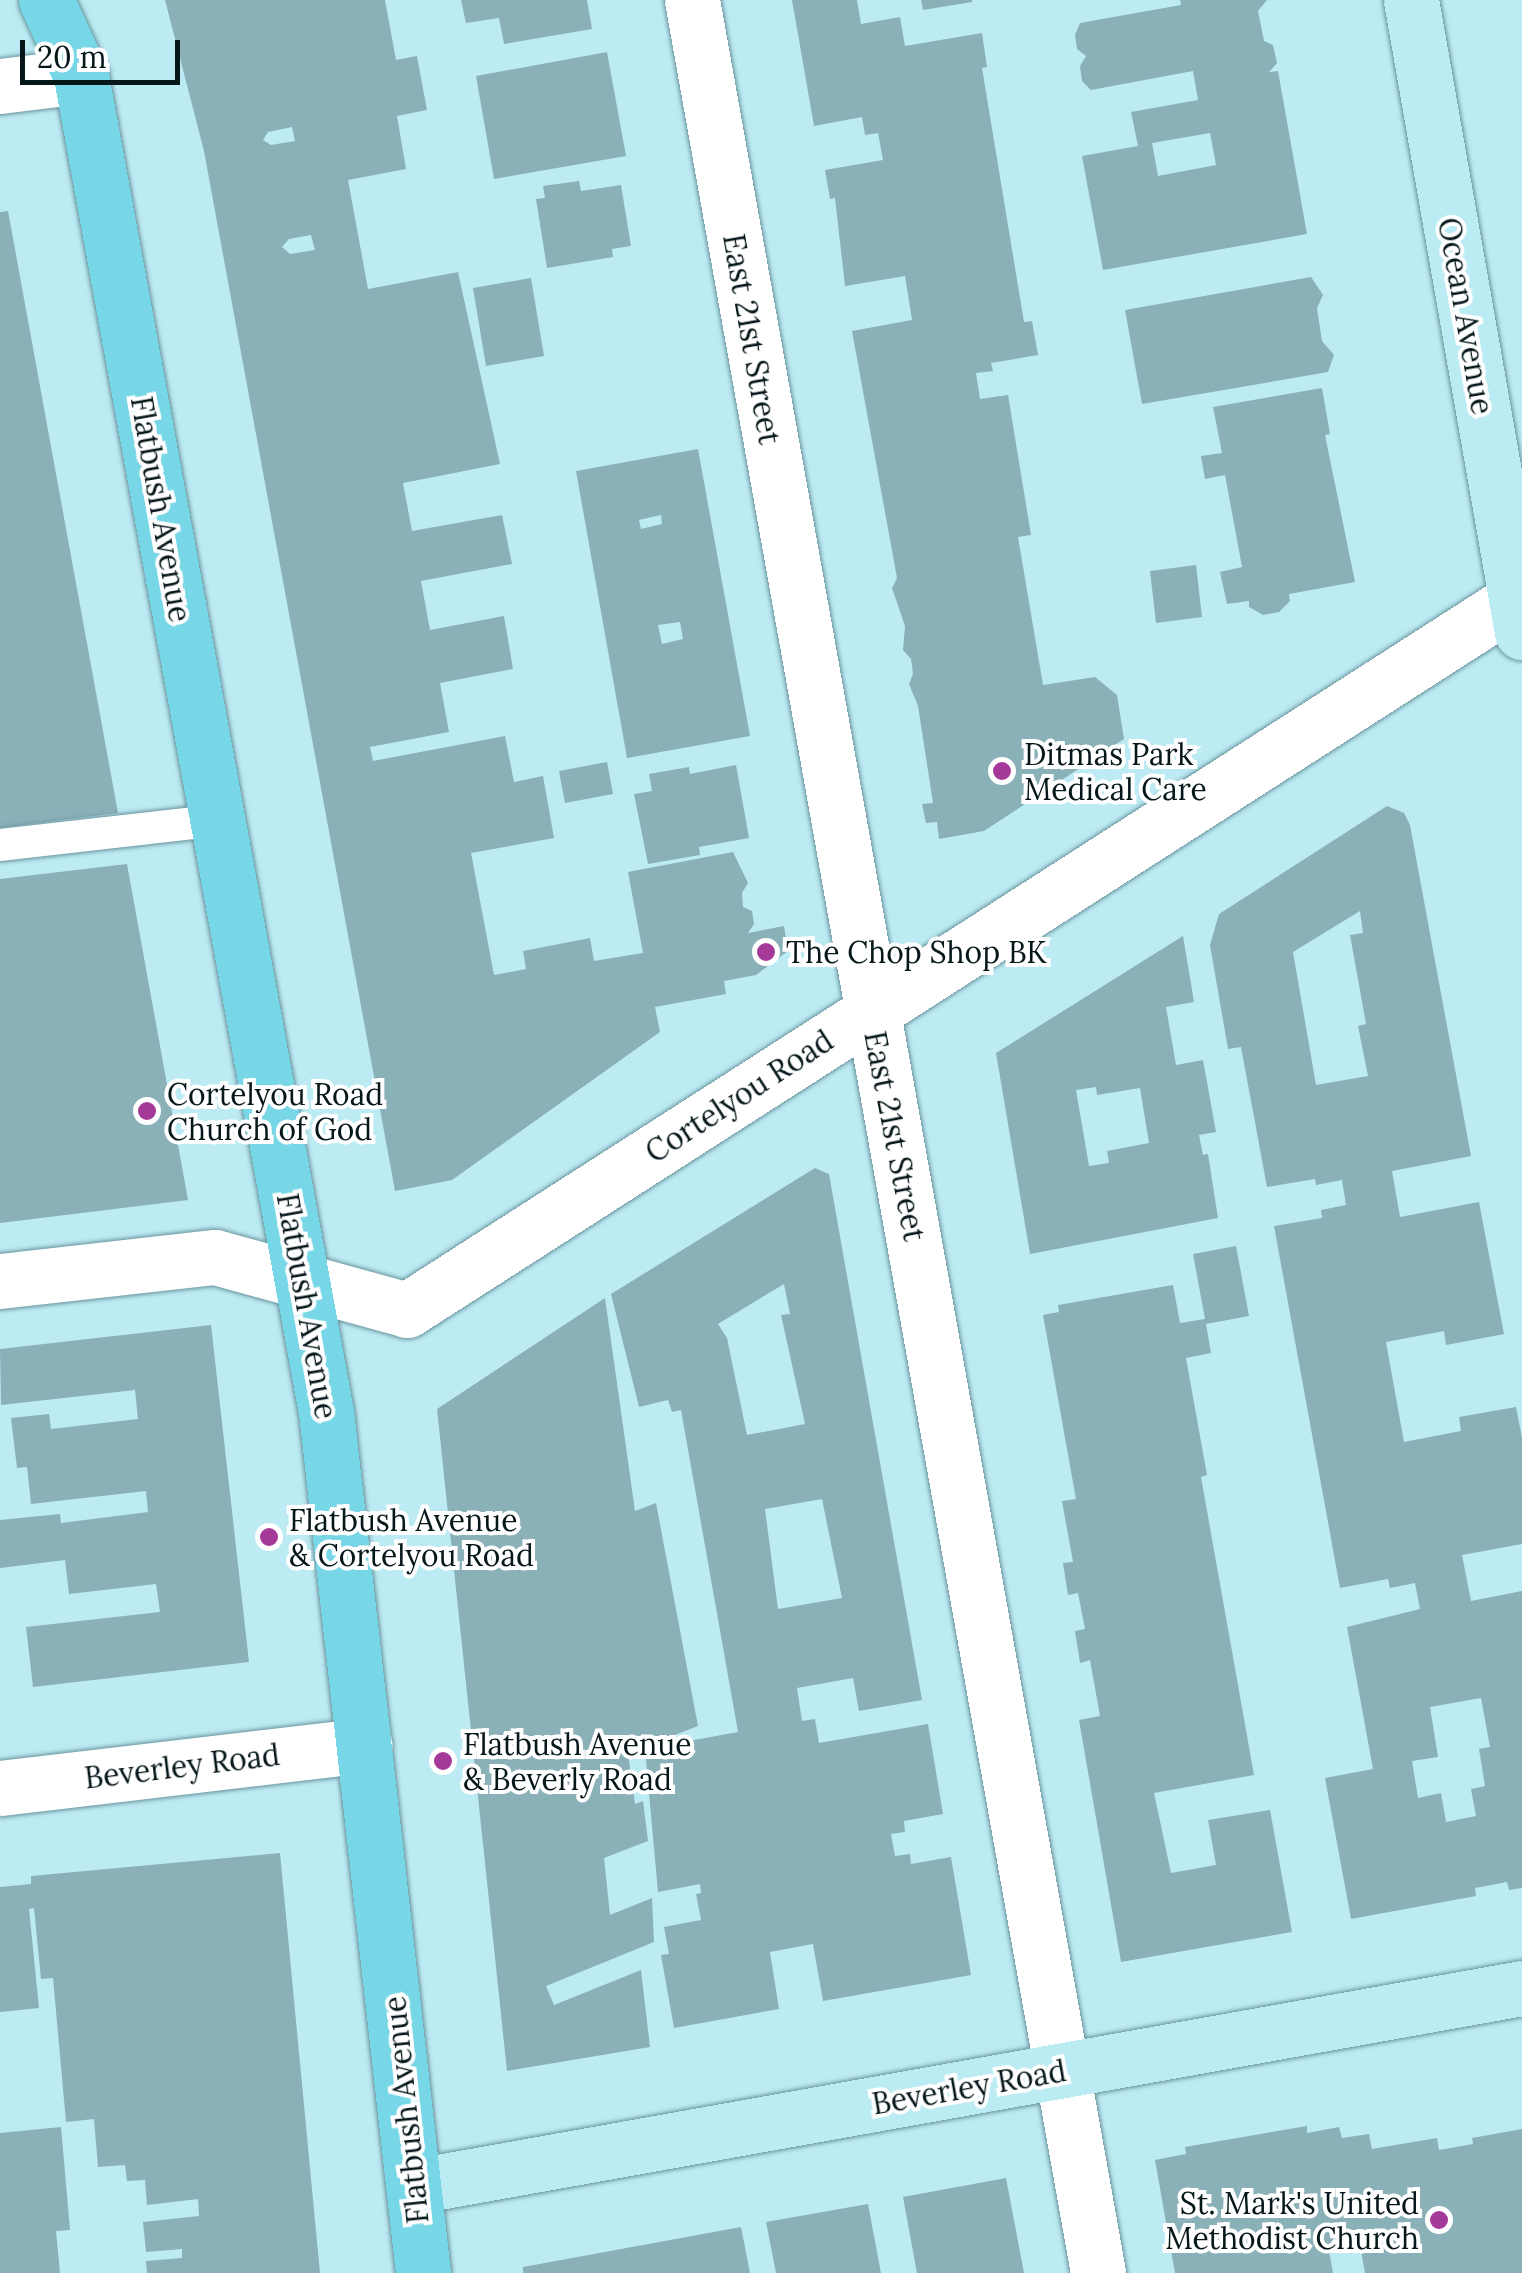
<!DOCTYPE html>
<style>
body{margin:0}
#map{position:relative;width:1522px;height:2273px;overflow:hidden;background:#bdebf4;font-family:Lora,serif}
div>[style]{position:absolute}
.building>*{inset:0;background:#8ab0b8}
.roads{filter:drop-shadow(0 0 2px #69949d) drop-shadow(0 0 2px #69949d)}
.lane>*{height:32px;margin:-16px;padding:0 16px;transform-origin:16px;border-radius:16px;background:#fff}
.street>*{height:55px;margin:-27.5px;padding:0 27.5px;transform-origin:27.5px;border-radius:27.5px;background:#fff}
.secondary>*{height:55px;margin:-27.5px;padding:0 27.5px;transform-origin:27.5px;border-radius:27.5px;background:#bbebf3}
.primary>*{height:55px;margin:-27.5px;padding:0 27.5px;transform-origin:27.5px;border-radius:27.5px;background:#77d7e7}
.dots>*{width:28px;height:28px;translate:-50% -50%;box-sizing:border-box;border:5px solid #fff;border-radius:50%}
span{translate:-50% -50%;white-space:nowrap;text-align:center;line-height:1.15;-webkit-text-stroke:8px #fff;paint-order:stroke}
.street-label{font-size:30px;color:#06171a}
.poi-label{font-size:30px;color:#06171a}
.left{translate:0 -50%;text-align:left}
.right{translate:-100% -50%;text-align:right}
.scale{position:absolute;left:20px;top:40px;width:160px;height:45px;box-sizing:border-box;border:5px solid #06171a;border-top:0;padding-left:12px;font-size:30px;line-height:35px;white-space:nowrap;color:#06171a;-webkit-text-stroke:8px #fff;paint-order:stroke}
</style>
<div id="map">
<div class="building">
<div style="clip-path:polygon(evenodd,165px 0,385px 0,396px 60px,417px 56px,427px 110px,397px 116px,406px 169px,348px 180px,368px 289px,458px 272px,500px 464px,403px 483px,412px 531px,502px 515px,512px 564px,421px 581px,430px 630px,504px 616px,513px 669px,440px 683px,449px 732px,370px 747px,373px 761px,505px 736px,514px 782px,543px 776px,554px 838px,471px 853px,494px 975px,526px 969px,523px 951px,590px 938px,594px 961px,643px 953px,628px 872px,733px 852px,748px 883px,742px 893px,743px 907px,752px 911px,754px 924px,748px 933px,784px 926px,788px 951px,756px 975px,724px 981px,726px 994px,655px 1007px,660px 1032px,452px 1180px,395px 1191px,204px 151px,165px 0,292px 127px,295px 141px,271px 145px,263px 140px,268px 132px,292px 127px,165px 0,311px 235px,315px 250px,290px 254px,282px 247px,289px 239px,311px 235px)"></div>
<div style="clip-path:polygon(461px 0,587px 0,592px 29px,504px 44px,499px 18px,466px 23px)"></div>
<div style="clip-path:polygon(792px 0,857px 0,861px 24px,900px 17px,905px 46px,982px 33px,987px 67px,982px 68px,1024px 322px,1032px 321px,1038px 355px,991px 363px,993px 371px,976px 373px,980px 399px,1008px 395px,1031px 535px,1018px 537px,1043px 685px,1095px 677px,1117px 695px,1124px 739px,984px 831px,939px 839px,937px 822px,926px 823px,922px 804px,933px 803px,918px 706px,909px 684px,913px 674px,911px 659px,903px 650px,905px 626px,892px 588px,897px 578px,852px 331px,912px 320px,905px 276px,845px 286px,835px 198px,830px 199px,825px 170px,883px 160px,878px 133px,865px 135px,862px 117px,814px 126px)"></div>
<div style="clip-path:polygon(921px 0,972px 0,972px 2px,923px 10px)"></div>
<div style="clip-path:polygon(evenodd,1180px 0,1267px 0,1258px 11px,1264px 41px,1273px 45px,1277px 63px,1269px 72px,1278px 71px,1307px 234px,1103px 270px,1082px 156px,1138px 146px,1131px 112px,1198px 100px,1193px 71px,1091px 90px,1082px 81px,1080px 66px,1086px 56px,1077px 49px,1075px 35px,1080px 23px,1181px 5px,1180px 0,1210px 133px,1216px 165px,1158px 176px,1152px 143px,1210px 133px)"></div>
<div style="clip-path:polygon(607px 52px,626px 156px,494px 179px,476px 76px)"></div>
<div style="clip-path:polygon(579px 181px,581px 191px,621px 185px,631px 246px,612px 249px,613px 257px,547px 268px,536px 199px,545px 198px,543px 186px)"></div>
<div style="clip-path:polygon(8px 211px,118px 813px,0 828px,0 212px)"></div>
<div style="clip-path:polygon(1311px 277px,1323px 295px,1317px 308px,1322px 341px,1334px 355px,1328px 372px,1142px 404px,1125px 310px)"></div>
<div style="clip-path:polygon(531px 278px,544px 356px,486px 366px,473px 288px)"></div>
<div style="clip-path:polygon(1322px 388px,1330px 434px,1325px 435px,1355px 582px,1289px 594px,1290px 601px,1279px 612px,1263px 615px,1249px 607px,1249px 601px,1227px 604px,1220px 572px,1242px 567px,1225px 475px,1205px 479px,1201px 456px,1222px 453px,1213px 407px)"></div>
<div style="clip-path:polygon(evenodd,698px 449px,750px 736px,627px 758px,576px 471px,698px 449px,661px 515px,662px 524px,641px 529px,639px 520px,661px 515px,698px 449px,680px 622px,683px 639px,662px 644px,658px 625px,680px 622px)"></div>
<div style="clip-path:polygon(1196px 565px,1202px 617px,1156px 623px,1150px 571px)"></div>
<div style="clip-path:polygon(607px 762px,613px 794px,565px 803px,559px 771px)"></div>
<div style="clip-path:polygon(736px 765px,749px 838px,699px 847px,700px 855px,648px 864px,634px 794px,652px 791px,649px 774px,689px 767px,690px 774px)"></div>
<div style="clip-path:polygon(evenodd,1387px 806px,1404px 813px,1410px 825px,1471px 1156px,1392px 1171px,1400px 1217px,1479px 1202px,1504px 1334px,1446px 1345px,1444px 1331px,1386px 1342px,1404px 1442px,1461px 1431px,1459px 1417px,1516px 1407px,1522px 1438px,1522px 1544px,1462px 1555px,1471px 1601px,1522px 1591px,1522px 1888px,1509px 1890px,1507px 1882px,1475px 1888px,1476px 1896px,1351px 1919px,1325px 1778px,1373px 1769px,1347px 1627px,1420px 1609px,1415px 1583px,1390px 1588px,1388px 1579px,1340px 1588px,1274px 1226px,1322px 1218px,1321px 1210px,1346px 1205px,1342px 1180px,1316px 1185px,1315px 1179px,1267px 1187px,1241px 1047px,1228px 1049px,1210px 945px,1219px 914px,1387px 806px,1360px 911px,1363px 933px,1350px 935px,1366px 1024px,1358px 1026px,1368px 1076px,1316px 1085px,1293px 952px,1360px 911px,1387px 806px,1481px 1698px,1490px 1747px,1479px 1749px,1485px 1786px,1471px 1789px,1476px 1816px,1446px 1822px,1441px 1793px,1418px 1798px,1412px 1761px,1438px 1757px,1430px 1707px,1481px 1698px)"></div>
<div style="clip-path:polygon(127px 864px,188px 1200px,0 1223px,0 879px)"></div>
<div style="clip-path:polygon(evenodd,1183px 936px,1194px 1002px,1166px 1007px,1176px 1065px,1203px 1060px,1216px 1132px,1199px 1135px,1203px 1155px,1208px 1154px,1218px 1218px,1030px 1254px,996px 1053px,1183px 936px,1096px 1087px,1097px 1095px,1140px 1088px,1149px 1143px,1107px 1151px,1109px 1163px,1089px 1166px,1076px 1090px,1096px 1087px)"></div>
<div style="clip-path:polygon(evenodd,815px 1168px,829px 1174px,922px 1700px,859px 1711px,853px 1678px,797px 1688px,802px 1721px,815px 1719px,819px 1743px,928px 1724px,943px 1814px,904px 1821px,905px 1832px,891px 1834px,895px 1856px,910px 1854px,911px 1864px,951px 1857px,971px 1975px,823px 2001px,813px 1944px,770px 1952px,779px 2009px,674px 2028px,661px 1955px,669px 1954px,664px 1927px,701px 1920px,696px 1894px,701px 1893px,700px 1884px,658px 1892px,645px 1749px,738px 1732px,681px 1410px,672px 1412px,668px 1400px,639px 1407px,611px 1294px,815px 1168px,784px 1284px,790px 1314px,781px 1315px,805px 1424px,747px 1435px,727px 1338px,718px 1324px,784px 1284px,815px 1168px,822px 1499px,842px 1598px,778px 1609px,765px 1509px,822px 1499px)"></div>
<div style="clip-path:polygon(1236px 1246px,1249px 1316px,1206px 1324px,1211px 1353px,1186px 1358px,1207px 1475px,1201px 1477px,1254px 1775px,1154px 1793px,1171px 1873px,1216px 1865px,1208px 1820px,1270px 1810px,1292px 1932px,1121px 1962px,1079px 1720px,1100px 1716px,1090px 1660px,1080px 1663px,1075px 1631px,1085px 1629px,1078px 1593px,1068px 1595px,1063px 1563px,1073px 1562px,1062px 1501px,1076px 1499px,1043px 1315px,1059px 1312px,1058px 1305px,1173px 1285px,1180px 1323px,1205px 1319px,1193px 1254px)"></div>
<div style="clip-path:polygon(605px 1298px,635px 1511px,656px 1503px,698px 1726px,628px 1753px,635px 1804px,643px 1801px,648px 1841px,604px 1858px,610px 1915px,652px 1898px,654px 1942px,546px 1986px,554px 2005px,641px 1970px,650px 2047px,507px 2071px,437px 1409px)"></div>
<div style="clip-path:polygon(211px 1325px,249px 1662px,33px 1687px,26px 1627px,160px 1612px,156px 1584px,69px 1594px,65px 1560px,0 1568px,0 1520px,60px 1514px,61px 1523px,148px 1512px,146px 1491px,31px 1504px,27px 1467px,17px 1468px,11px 1418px,49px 1414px,51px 1429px,138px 1419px,135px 1390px,1px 1405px,0 1349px)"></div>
<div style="clip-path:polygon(280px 1853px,320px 2273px,147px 2273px,146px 2261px,182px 2258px,182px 2249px,146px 2252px,143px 2222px,199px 2216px,198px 2199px,147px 2205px,145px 2180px,127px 2181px,125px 2165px,98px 2167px,94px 2119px,66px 2122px,53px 1978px,41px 1979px,34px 1908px,29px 1909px,39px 2008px,0 2012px,0 1887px,31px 1884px,31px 1876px)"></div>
<div style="clip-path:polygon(1307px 2126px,1307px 2133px,1339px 2127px,1342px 2138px,1369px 2134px,1372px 2149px,1437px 2138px,1439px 2150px,1473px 2144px,1472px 2138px,1522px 2129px,1522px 2273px,1365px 2273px,1359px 2240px,1328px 2245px,1333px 2273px,1175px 2273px,1155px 2160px,1186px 2154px,1185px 2147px)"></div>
<div style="clip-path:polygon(61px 2127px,70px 2230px,56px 2231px,60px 2273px,0 2273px,0 2133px)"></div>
<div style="clip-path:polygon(1006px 2178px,1024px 2273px,917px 2273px,903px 2197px)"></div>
<div style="clip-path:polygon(868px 2204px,881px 2273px,776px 2273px,766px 2222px)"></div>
<div style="clip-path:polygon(741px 2227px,750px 2273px,523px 2273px,523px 2267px)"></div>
</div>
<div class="roads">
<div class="lane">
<div style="left:0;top:845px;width:220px;rotate:-6.5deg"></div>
</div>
<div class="street">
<div style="left:692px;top:0;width:2309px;rotate:79.87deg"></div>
<div style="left:0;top:86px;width:82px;rotate:-7deg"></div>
<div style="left:0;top:1281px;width:216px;rotate:-6.4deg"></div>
<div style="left:215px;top:1257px;width:199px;rotate:15.4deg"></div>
<div style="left:407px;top:1310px;width:1325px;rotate:-32.67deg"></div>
<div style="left:0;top:1788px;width:367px;rotate:-6.7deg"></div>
</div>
<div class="secondary">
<div style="left:1411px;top:0;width:642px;rotate:80.04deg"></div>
<div style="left:416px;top:2186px;width:1124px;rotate:-10.15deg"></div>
</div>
<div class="primary">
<div style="left:46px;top:0;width:84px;rotate:65.3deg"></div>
<div style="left:81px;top:76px;width:1358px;rotate:79.61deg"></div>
<div style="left:326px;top:1412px;width:866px;rotate:83.57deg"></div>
</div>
</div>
<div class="dots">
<div style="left:1002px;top:771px;background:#a53999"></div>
<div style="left:766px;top:952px;background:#a53999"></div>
<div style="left:147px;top:1111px;background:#a53999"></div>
<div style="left:269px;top:1537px;background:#a53999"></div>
<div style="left:443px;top:1761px;background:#a53999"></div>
<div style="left:1439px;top:2220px;background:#a53999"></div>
</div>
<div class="street-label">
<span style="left:1466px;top:316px;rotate:80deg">Ocean Avenue</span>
<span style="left:752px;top:339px;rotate:80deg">East 21st Street</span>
<span style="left:161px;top:509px;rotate:80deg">Flatbush Avenue</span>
<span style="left:739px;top:1096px;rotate:-33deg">Cortelyou Road</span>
<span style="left:895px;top:1136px;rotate:79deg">East 21st Street</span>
<span style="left:307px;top:1306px;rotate:80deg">Flatbush Avenue</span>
<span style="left:182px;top:1766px;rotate:-7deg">Beverley Road</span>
<span style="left:969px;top:2087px;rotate:-10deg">Beverley Road</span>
<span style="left:406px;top:2110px;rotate:-96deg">Flatbush Avenue</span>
</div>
<div class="poi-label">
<span class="left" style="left:1024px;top:771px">Ditmas Park<br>Medical Care</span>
<span class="left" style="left:786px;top:952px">The Chop Shop BK</span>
<span class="left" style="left:167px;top:1111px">Cortelyou Road<br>Church of God</span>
<span class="left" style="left:289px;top:1537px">Flatbush Avenue<br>&amp; Cortelyou Road</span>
<span class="left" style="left:463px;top:1761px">Flatbush Avenue<br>&amp; Beverly Road</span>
<span class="right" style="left:1419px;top:2220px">St. Mark's United<br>Methodist Church</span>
</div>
<div class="scale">20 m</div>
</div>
